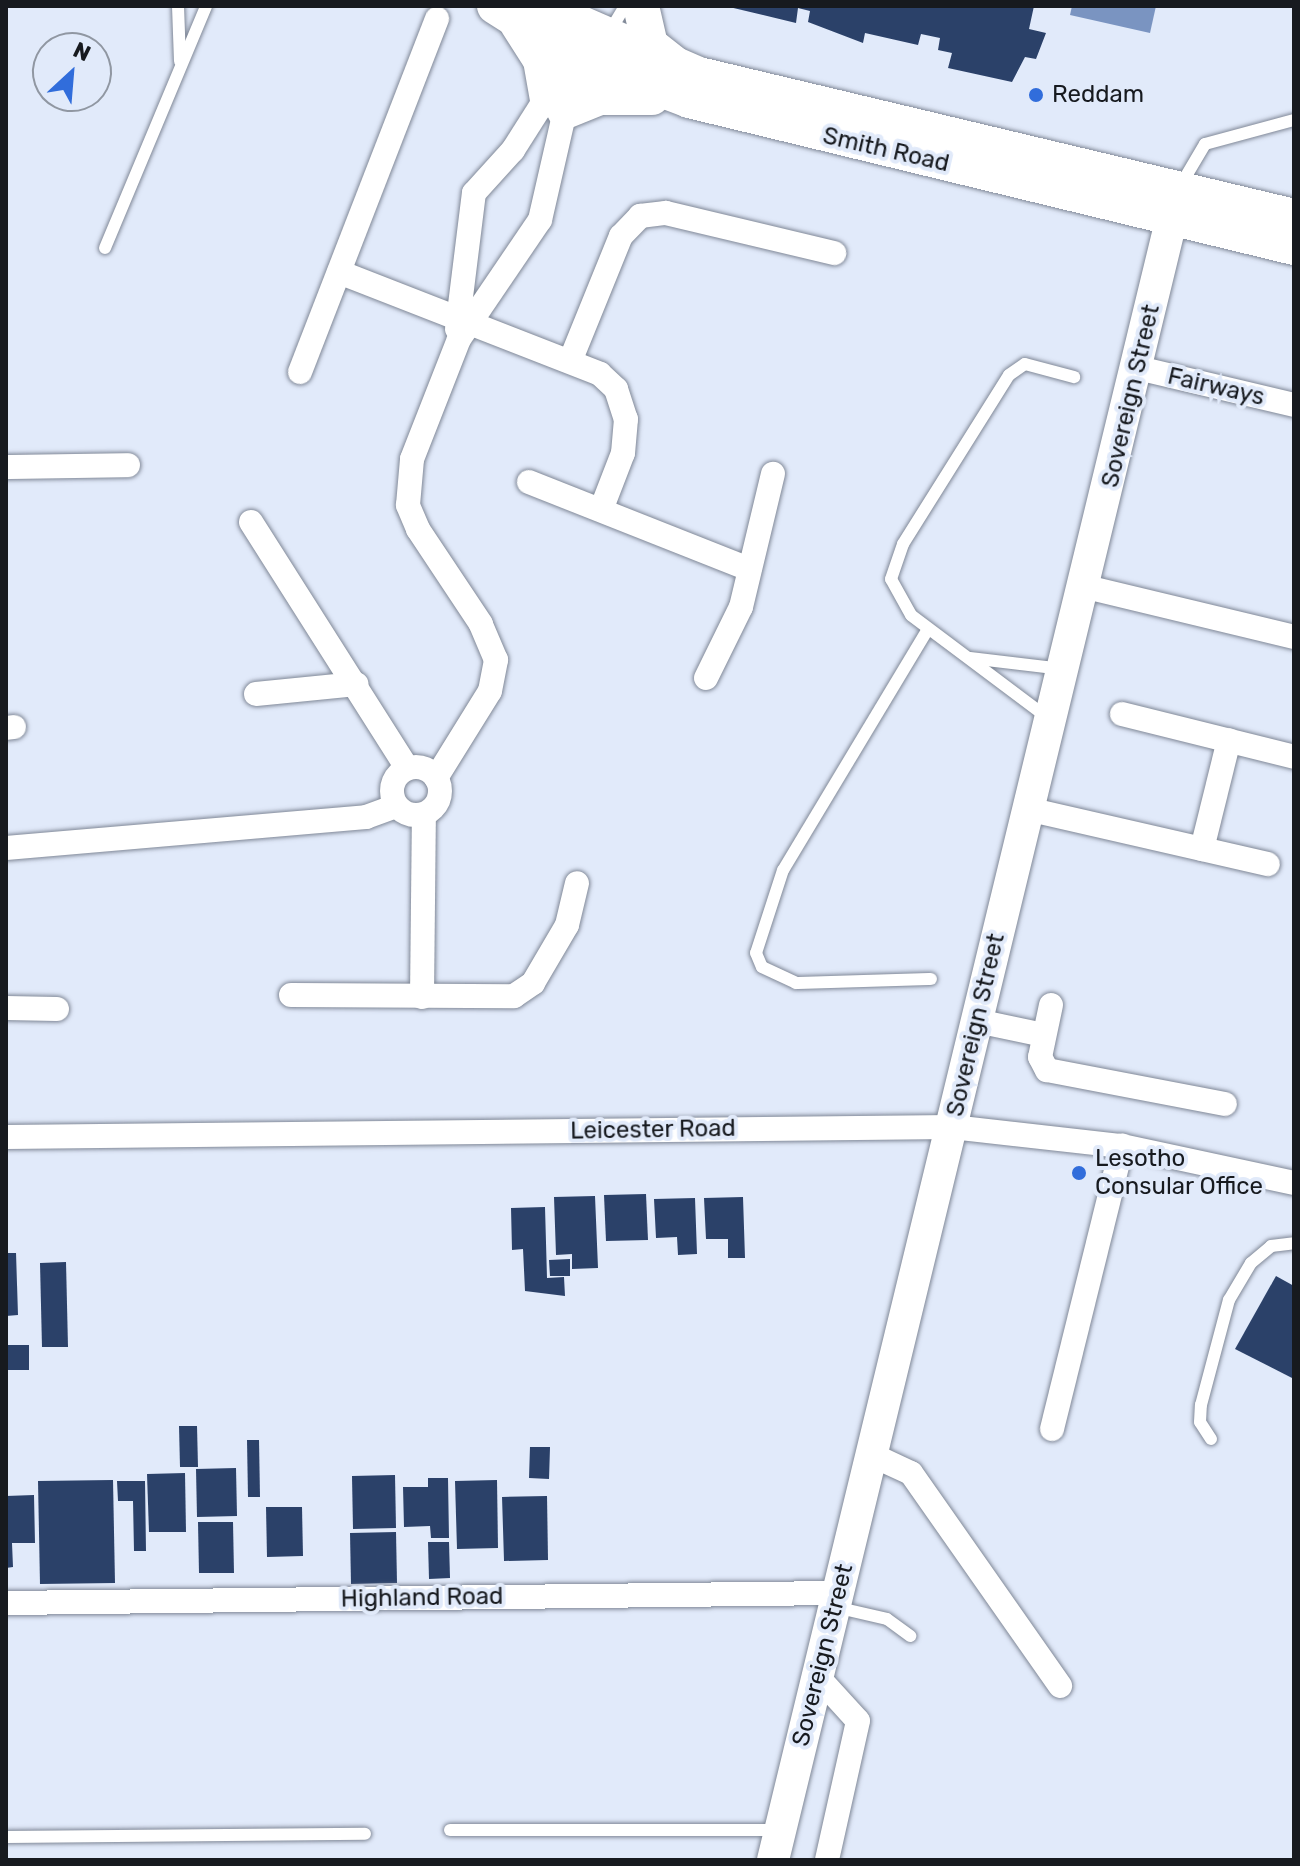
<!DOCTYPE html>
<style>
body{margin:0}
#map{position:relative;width:1300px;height:1866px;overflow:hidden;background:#e1eafa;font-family:Rubik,sans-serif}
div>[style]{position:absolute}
.water>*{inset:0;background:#7a94c1}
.building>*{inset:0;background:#2b4169}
.roads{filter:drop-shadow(0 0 2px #808897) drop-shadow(0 0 2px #808897)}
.service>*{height:12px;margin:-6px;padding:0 6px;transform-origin:6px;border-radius:6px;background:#fff}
.minor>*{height:24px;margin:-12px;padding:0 12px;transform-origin:12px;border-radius:12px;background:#fff}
.minor>.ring{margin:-12px;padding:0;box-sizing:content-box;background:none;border:24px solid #fff;border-radius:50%}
.tertiary>*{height:32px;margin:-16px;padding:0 16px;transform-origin:16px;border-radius:16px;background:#fff}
.secondary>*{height:36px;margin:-18px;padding:0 18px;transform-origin:18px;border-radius:18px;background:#fff}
.dots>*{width:22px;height:22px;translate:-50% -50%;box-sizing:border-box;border:4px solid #e1eafa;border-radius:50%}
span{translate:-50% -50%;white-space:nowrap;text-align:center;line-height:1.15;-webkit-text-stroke:8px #e1eafa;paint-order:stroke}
.poi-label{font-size:24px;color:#171a1f}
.left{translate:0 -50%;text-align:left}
.street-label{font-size:24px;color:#171a1f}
.frame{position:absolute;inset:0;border:8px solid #171a1f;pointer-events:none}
.north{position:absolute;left:32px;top:32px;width:80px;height:80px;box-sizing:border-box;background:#e1eafa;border:2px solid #9097a2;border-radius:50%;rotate:26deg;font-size:22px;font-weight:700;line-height:32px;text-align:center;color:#171a1f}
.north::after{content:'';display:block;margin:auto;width:28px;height:36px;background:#316ddb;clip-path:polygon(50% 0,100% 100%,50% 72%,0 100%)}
</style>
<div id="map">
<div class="water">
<div style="clip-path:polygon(1072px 6px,1156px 6px,1150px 33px,1070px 15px)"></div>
</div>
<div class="building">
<div style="clip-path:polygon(725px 6px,1034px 6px,1029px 29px,1046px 33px,1036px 59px,1025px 57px,1012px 82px,948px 68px,952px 53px,938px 50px,940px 38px,921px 34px,918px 45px,865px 33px,863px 43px,808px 22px,810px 11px,798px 8px,796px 23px)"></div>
<div style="clip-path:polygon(646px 1194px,648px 1240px,606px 1241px,604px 1195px)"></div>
<div style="clip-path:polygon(595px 1196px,598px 1268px,572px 1269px,572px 1254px,556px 1255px,554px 1197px)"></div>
<div style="clip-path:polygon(743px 1197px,745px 1258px,728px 1258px,728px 1239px,706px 1239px,704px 1198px)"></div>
<div style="clip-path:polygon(695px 1198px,697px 1254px,678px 1255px,677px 1237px,656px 1238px,654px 1199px)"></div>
<div style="clip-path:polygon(545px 1207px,547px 1278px,564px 1277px,565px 1296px,525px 1291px,523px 1249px,512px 1250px,511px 1208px)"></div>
<div style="clip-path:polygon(6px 1253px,16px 1253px,18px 1315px,6px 1316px)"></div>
<div style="clip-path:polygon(570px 1259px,570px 1276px,550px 1276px,549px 1260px)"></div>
<div style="clip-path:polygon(66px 1262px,68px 1347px,42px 1347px,40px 1263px)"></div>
<div style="clip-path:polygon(1276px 1276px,1294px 1286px,1294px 1379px,1235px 1349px)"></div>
<div style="clip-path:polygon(6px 1345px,29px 1345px,29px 1370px,6px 1370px)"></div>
<div style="clip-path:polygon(179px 1426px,197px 1426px,198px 1467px,180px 1467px)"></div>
<div style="clip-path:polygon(247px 1440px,259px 1440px,260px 1497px,248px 1497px)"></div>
<div style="clip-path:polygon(530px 1447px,550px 1447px,549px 1479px,529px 1478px)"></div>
<div style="clip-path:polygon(236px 1468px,237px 1516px,197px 1517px,196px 1469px)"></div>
<div style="clip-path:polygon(185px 1473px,186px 1532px,149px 1532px,147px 1474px)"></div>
<div style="clip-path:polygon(395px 1475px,396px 1528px,353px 1529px,352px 1476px)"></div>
<div style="clip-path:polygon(428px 1478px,448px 1478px,449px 1538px,431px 1538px,430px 1526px,404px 1527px,403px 1487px,428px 1487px)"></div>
<div style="clip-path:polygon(113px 1480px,115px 1583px,40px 1584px,38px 1481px)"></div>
<div style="clip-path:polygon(497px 1480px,498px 1548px,457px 1549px,455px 1481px)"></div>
<div style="clip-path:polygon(117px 1481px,145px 1481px,146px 1551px,134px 1551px,133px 1501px,118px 1501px)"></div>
<div style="clip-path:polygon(34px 1495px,35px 1543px,12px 1543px,13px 1567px,6px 1568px,6px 1496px)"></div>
<div style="clip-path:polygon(547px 1496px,548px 1560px,504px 1561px,502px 1497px)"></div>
<div style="clip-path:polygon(266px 1507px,302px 1507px,303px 1556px,267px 1557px)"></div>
<div style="clip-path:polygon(198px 1522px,233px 1522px,234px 1573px,199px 1573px)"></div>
<div style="clip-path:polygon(396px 1532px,397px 1583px,351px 1584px,350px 1533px)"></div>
<div style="clip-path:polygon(428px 1542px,449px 1542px,450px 1578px,429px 1579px)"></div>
</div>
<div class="roads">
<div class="service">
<div style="left:178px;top:6px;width:55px;rotate:87.9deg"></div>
<div style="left:610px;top:31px;width:29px;rotate:-59deg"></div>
<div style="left:1179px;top:188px;width:51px;rotate:-59.4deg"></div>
<div style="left:1205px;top:144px;width:92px;rotate:-15.1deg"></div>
<div style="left:105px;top:248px;width:262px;rotate:-67.3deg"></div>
<div style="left:928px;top:629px;width:281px;rotate:121deg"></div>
<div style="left:783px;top:870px;width:87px;rotate:108deg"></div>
<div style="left:756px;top:953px;width:15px;rotate:67deg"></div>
<div style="left:762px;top:967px;width:38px;rotate:25deg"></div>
<div style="left:796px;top:983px;width:135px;rotate:-1.7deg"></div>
<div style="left:970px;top:658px;width:93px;rotate:6.8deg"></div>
<div style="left:1048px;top:718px;width:171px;rotate:-143.1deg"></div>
<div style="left:911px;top:615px;width:41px;rotate:-119.1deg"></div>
<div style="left:891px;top:579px;width:37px;rotate:-71deg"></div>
<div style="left:903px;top:544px;width:199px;rotate:-57.9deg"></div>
<div style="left:1009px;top:375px;width:19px;rotate:-35deg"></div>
<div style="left:1025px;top:364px;width:51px;rotate:14.9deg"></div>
<div style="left:1211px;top:1439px;width:20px;rotate:-123deg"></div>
<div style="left:1200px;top:1422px;width:17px;rotate:-87deg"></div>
<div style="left:1201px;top:1405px;width:109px;rotate:-75.1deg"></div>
<div style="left:1229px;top:1300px;width:43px;rotate:-59.3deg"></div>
<div style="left:1251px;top:1263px;width:26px;rotate:-40deg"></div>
<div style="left:1271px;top:1246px;width:23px;rotate:-7deg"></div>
<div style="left:835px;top:1607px;width:53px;rotate:13deg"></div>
<div style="left:887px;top:1619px;width:29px;rotate:36deg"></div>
<div style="left:450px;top:1830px;width:327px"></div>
<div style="left:6px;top:1837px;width:359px;rotate:-0.5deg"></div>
</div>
<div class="minor">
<div style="left:339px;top:272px;width:280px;rotate:21.3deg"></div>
<div style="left:600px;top:374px;width:22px;rotate:43deg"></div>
<div style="left:616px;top:389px;width:32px;rotate:72deg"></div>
<div style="left:626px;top:419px;width:34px;rotate:95deg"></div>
<div style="left:623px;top:453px;width:61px;rotate:111.1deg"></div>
<div style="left:457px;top:329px;width:137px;rotate:-82.9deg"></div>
<div style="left:474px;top:193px;width:58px;rotate:-47.8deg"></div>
<div style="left:513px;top:150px;width:127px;rotate:-57.6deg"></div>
<div style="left:571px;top:359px;width:133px;rotate:-67.9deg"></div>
<div style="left:621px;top:236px;width:28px;rotate:-46deg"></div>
<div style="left:640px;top:216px;width:26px;rotate:-7deg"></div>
<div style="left:666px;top:213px;width:173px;rotate:13.4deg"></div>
<div style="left:1138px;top:368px;width:160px;rotate:13.3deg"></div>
<div style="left:300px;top:372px;width:379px;rotate:-68.8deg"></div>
<div style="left:6px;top:467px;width:122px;rotate:-0.9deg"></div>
<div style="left:529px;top:482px;width:237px;rotate:21.6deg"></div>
<div style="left:251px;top:522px;width:291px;rotate:57.6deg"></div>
<div style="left:1086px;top:587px;width:214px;rotate:13.5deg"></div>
<div style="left:706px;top:678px;width:79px;rotate:-63.8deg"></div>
<div style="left:741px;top:607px;width:137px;rotate:-76.5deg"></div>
<div style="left:256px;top:694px;width:101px;rotate:-5.7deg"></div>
<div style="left:1122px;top:714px;width:177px;rotate:14deg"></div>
<div style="left:6px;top:728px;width:8px;rotate:-7deg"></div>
<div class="ring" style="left:392px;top:767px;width:24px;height:24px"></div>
<div style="left:436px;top:778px;width:102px;rotate:-58.2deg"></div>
<div style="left:490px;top:691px;width:32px;rotate:-79deg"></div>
<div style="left:496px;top:660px;width:39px;rotate:-113deg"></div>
<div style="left:481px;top:624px;width:114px;rotate:-123.6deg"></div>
<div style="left:418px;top:529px;width:26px;rotate:-113deg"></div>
<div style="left:408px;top:505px;width:46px;rotate:-85deg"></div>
<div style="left:412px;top:459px;width:129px;rotate:-68.6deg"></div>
<div style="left:459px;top:339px;width:144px;rotate:-55.8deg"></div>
<div style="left:540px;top:220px;width:112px;rotate:-77.1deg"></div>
<div style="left:565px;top:111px;width:68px;rotate:-61.2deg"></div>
<div style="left:1027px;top:809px;width:247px;rotate:12.9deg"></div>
<div style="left:6px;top:848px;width:361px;rotate:-4.9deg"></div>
<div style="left:366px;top:817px;width:32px;rotate:-20deg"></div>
<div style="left:1202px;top:849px;width:112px;rotate:-76.1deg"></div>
<div style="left:291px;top:995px;width:223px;rotate:0.3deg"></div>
<div style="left:514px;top:996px;width:23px;rotate:-34deg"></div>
<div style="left:533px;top:983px;width:67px;rotate:-59.6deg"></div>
<div style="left:567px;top:925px;width:43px;rotate:-76.6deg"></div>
<div style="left:422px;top:997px;width:183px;rotate:-89.4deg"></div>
<div style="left:1051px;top:1005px;width:53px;rotate:101.9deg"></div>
<div style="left:1040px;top:1057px;width:15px;rotate:62deg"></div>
<div style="left:1047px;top:1070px;width:181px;rotate:10.8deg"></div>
<div style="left:6px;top:1008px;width:51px;rotate:1.1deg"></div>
<div style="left:977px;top:1021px;width:68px;rotate:11.8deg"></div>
<div style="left:6px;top:1137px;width:946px;rotate:-0.61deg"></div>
<div style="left:952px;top:1127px;width:171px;rotate:6.4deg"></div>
<div style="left:1122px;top:1146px;width:176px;rotate:12.1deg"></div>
<div style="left:1052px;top:1429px;width:292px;rotate:-76.1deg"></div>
<div style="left:872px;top:1455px;width:43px;rotate:24.8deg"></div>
<div style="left:911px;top:1473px;width:260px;rotate:55deg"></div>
<div style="left:6px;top:1603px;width:832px;rotate:-0.69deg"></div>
<div style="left:818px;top:1677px;width:59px;rotate:47.7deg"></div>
<div style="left:858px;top:1721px;width:142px;rotate:102.6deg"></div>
</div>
<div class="tertiary">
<div style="left:773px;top:1860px;width:1716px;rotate:-76.35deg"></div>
</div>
<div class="secondary">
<div style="left:495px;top:6px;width:93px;rotate:32.3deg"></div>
<div style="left:574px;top:56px;width:123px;rotate:20.9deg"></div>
<div style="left:689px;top:100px;width:623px;rotate:13.66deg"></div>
<div style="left:540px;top:6px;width:173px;rotate:23.5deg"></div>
<div style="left:699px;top:75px;width:612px;rotate:13.42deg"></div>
<div style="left:641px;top:6px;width:40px;rotate:77deg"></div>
<div style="left:650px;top:45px;width:29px;rotate:38deg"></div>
<div style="left:518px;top:24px;width:43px;rotate:57.4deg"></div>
<div style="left:541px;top:60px;width:40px;rotate:80deg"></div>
<div style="left:565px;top:111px;width:38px;rotate:-22deg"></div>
<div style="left:600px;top:97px;width:52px"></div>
</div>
</div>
<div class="dots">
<div style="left:1036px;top:95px;background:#316ddb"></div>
<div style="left:1079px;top:1173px;background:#316ddb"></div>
</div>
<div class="poi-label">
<span class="left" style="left:1052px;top:95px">Reddam</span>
<span class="left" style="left:1095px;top:1173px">Lesotho<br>Consular Office</span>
</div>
<div class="street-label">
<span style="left:886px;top:150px;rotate:13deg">Smith Road</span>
<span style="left:1216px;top:387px;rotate:13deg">Fairways</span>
<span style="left:1131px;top:396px;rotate:-77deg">Sovereign Street</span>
<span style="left:976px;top:1025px;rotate:-77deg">Sovereign Street</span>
<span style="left:653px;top:1130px;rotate:-1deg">Leicester Road</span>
<span style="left:422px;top:1598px;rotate:-1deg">Highland Road</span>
<span style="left:823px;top:1655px;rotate:-76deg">Sovereign Street</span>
</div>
<div class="frame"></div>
<div class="north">N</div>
</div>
